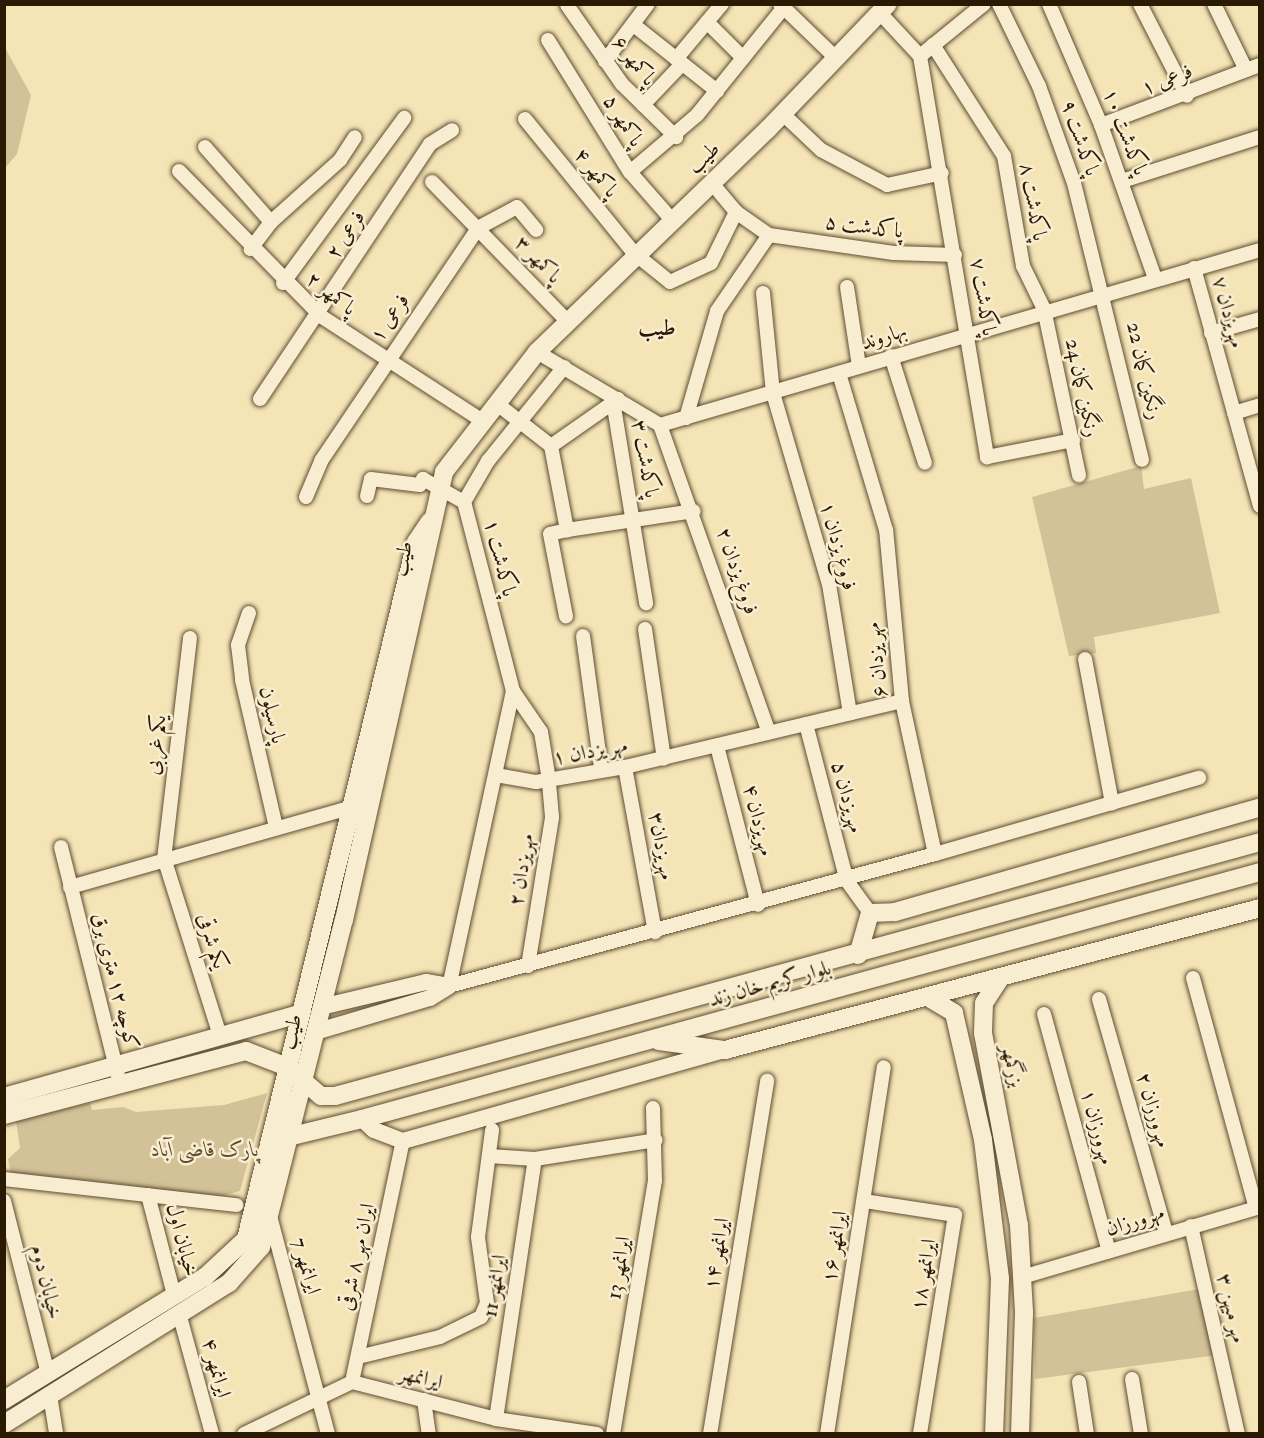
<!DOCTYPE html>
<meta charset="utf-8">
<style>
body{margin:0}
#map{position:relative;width:1264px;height:1438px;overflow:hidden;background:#f5e4b6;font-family:"IM FELL Double Pica",Amiri,serif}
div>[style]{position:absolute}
.green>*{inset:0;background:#d3c298}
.roads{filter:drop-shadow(0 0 2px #5e4c30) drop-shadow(0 0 2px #5e4c30)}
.minor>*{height:14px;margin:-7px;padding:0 7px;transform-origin:7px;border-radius:7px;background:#f8edd0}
.tertiary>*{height:16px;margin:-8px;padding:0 8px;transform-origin:8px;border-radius:8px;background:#f8edd0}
.secondary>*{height:18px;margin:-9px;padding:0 9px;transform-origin:9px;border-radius:9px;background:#f8edd0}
span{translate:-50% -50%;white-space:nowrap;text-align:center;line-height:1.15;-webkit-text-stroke:5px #f8edd0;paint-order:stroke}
.street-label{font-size:21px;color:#2b1a03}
.park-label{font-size:21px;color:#5d4c30;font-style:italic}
.neighbourhood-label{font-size:22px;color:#2b1a03;font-weight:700}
.frame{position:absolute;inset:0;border:6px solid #2b1a03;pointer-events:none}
</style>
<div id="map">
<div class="green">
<div style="clip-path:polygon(4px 46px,31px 95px,17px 154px,5px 168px)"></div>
<div style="clip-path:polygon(1141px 466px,1144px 489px,1191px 478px,1220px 613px,1094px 637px,1096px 653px,1069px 656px,1032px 497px)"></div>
<div style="clip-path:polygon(267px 1093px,240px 1191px,218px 1197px,11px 1174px,8px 1159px,20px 1148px,16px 1121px,90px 1103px,92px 1110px,123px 1107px,136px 1112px,224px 1105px)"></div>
<div style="clip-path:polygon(1199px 1289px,1217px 1355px,1035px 1379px,1034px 1318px)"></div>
</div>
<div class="roads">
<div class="minor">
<div style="left:780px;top:4px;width:78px;rotate:44deg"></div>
<div style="left:999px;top:4px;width:91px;rotate:64deg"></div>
<div style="left:1039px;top:86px;width:103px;rotate:70.2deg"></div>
<div style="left:1074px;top:183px;width:285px;rotate:76.2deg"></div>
<div style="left:1049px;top:4px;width:132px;rotate:66.7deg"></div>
<div style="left:1101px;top:125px;width:162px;rotate:70.6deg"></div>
<div style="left:1140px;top:4px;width:103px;rotate:62.9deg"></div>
<div style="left:1214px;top:4px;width:73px;rotate:64.1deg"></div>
<div style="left:567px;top:5px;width:96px;rotate:55.2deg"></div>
<div style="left:622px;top:84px;width:76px;rotate:44.5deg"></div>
<div style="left:880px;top:13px;width:59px;rotate:47.1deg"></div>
<div style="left:920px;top:56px;width:82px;rotate:-39.1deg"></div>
<div style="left:707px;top:22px;width:51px;rotate:45deg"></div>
<div style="left:635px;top:26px;width:105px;rotate:38.4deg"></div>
<div style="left:548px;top:40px;width:155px;rotate:58.2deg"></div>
<div style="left:630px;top:172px;width:62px;rotate:48.9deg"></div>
<div style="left:933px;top:45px;width:132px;rotate:57.4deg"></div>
<div style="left:1004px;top:156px;width:112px;rotate:80.2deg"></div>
<div style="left:1023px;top:266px;width:48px;rotate:64deg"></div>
<div style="left:1044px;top:309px;width:170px;rotate:78.1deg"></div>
<div style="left:920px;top:56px;width:407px;rotate:80.5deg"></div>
<div style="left:987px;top:457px;width:88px;rotate:-11.2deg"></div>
<div style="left:676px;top:59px;width:72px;rotate:-50.1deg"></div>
<div style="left:605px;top:61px;width:71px;rotate:-53deg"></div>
<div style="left:643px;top:105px;width:57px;rotate:-46.4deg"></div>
<div style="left:783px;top:114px;width:52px;rotate:43.5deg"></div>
<div style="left:821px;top:150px;width:75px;rotate:27.9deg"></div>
<div style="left:887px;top:185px;width:56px;rotate:-12.3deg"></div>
<div style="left:525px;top:119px;width:173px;rotate:50.9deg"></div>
<div style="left:634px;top:253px;width:46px;rotate:38.9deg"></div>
<div style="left:670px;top:282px;width:45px;rotate:-24.9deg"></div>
<div style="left:711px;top:263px;width:57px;rotate:-63.9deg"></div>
<div style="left:1101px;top:125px;width:170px;rotate:-20.7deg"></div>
<div style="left:205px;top:147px;width:100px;rotate:48.7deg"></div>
<div style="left:271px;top:222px;width:34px;rotate:127deg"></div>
<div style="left:179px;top:171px;width:204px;rotate:45.6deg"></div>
<div style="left:322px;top:317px;width:192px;rotate:32.9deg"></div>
<div style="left:630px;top:172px;width:88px;rotate:-40.4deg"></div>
<div style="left:697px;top:115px;width:139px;rotate:-51.1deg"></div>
<div style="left:1122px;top:181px;width:145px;rotate:-17.7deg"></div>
<div style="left:432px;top:182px;width:194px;rotate:45.8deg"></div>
<div style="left:711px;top:182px;width:39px;rotate:50deg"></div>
<div style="left:736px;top:212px;width:40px;rotate:34.9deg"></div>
<div style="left:769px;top:235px;width:126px;rotate:8.2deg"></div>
<div style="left:894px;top:253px;width:61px;rotate:1.9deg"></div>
<div style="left:271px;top:222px;width:93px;rotate:-41.9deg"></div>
<div style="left:340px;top:160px;width:27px;rotate:-57deg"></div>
<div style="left:1194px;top:268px;width:247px;rotate:74.5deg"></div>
<div style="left:283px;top:283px;width:205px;rotate:-53.7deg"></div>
<div style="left:847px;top:287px;width:80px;rotate:81.4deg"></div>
<div style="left:763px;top:293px;width:100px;rotate:84.3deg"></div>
<div style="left:773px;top:393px;width:199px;rotate:73.7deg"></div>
<div style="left:829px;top:584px;width:131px;rotate:80.8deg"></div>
<div style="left:1211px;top:333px;width:51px;rotate:-15.9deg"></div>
<div style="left:537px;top:352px;width:143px;rotate:30.7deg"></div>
<div style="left:660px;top:425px;width:625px;rotate:-16.26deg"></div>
<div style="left:891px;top:356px;width:112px;rotate:72.4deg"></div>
<div style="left:260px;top:399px;width:306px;rotate:-56.3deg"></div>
<div style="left:430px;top:144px;width:26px;rotate:-32deg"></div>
<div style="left:496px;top:403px;width:70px;rotate:38deg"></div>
<div style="left:551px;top:446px;width:86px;rotate:79.2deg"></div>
<div style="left:567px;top:530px;width:17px;rotate:167deg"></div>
<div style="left:550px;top:534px;width:84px;rotate:79deg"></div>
<div style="left:614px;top:407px;width:199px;rotate:80.7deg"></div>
<div style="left:1234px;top:413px;width:27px;rotate:-17deg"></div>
<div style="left:686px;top:418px;width:111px;rotate:-73.8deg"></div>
<div style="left:717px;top:311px;width:92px;rotate:-55.6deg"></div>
<div style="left:660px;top:425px;width:326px;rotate:70.5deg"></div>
<div style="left:551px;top:446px;width:82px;rotate:-35deg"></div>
<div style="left:367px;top:496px;width:17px;rotate:-77deg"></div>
<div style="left:371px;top:479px;width:49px;rotate:7deg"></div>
<div style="left:420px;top:485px;width:7px;rotate:-63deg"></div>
<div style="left:423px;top:479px;width:47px;rotate:29.3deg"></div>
<div style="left:306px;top:497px;width:39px;rotate:-67deg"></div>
<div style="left:321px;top:461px;width:281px;rotate:-56deg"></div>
<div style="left:478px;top:228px;width:44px;rotate:-28.3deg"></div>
<div style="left:517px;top:207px;width:30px;rotate:50deg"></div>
<div style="left:567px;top:530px;width:128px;rotate:-8.5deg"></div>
<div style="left:249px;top:613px;width:34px;rotate:109deg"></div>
<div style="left:238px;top:645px;width:35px;rotate:83deg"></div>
<div style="left:242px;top:680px;width:151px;rotate:77deg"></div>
<div style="left:645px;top:629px;width:131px;rotate:81.7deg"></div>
<div style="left:583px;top:636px;width:133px;rotate:82.2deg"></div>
<div style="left:190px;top:638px;width:222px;rotate:96.7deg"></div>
<div style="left:164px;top:858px;width:187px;rotate:72.5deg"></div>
<div style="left:1085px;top:659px;width:147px;rotate:79.4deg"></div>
<div style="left:513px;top:691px;width:302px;rotate:102.2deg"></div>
<div style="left:449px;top:986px;width:504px;rotate:-15.2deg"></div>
<div style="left:935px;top:854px;width:157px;rotate:-102.2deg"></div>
<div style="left:902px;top:701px;width:172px;rotate:-95.3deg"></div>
<div style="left:886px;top:530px;width:164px;rotate:-106.7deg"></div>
<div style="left:806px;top:724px;width:162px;rotate:75.4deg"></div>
<div style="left:847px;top:881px;width:39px;rotate:54deg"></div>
<div style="left:717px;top:746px;width:164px;rotate:75.5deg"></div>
<div style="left:625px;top:767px;width:168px;rotate:79.7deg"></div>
<div style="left:496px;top:775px;width:41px;rotate:9.9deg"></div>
<div style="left:536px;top:782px;width:90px;rotate:-9.6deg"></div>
<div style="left:625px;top:767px;width:285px;rotate:-13.4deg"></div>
<div style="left:61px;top:847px;width:235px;rotate:76deg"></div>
<div style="left:935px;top:854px;width:275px;rotate:-16.1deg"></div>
<div style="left:70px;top:887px;width:293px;rotate:-15.8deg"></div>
<div style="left:528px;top:966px;width:151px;rotate:-80.8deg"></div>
<div style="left:552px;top:817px;width:37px;rotate:-95deg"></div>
<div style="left:549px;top:780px;width:49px;rotate:-99.5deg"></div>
<div style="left:541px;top:732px;width:50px;rotate:-124.3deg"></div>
<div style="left:513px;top:691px;width:195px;rotate:-104.5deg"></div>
<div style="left:464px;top:502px;width:48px;rotate:-59.7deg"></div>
<div style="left:488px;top:461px;width:121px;rotate:-51deg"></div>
<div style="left:1193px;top:978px;width:238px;rotate:74.7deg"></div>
<div style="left:1099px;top:999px;width:243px;rotate:74deg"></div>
<div style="left:1044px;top:1014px;width:246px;rotate:74.7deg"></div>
<div style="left:489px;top:1156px;width:46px;rotate:3.7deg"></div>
<div style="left:535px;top:1159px;width:122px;rotate:-8.9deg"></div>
<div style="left:4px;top:1179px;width:234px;rotate:6.4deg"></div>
<div style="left:148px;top:1195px;width:103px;rotate:75.4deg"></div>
<div style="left:4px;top:1201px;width:179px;rotate:75.7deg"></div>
<div style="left:864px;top:1201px;width:92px;rotate:8.7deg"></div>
<div style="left:955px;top:1215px;width:222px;rotate:99.1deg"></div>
<div style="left:270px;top:1216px;width:226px;rotate:75.1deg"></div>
<div style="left:1191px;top:1226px;width:213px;rotate:77.3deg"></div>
<div style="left:1022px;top:1277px;width:248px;rotate:-16.4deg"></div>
<div style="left:179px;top:1313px;width:125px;rotate:74.7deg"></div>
<div style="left:358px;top:1357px;width:84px;rotate:-13.7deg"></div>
<div style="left:440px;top:1337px;width:46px;rotate:-26deg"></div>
<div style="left:481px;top:1317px;width:15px;rotate:-67deg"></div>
<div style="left:487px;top:1303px;width:67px;rotate:-97.8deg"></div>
<div style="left:478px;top:1237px;width:108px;rotate:-82.5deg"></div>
<div style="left:1132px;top:1379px;width:56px;rotate:80.7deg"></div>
<div style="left:352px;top:1382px;width:246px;rotate:-78.1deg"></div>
<div style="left:1079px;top:1382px;width:53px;rotate:81.3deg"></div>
<div style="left:50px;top:1395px;width:39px;rotate:81deg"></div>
<div style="left:424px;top:1400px;width:34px;rotate:82deg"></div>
<div style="left:496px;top:1419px;width:263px;rotate:-81.5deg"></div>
<div style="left:244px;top:1434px;width:120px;rotate:-25.7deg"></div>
<div style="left:352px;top:1382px;width:149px;rotate:14.4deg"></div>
<div style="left:496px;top:1419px;width:102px;rotate:8.4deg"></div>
<div style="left:613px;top:1434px;width:256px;rotate:-80.6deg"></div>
<div style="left:655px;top:1181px;width:73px;rotate:-91.6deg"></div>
<div style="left:710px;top:1434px;width:358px;rotate:-80.8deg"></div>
<div style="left:827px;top:1434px;width:371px;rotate:-81.2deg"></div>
</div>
<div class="tertiary">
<div style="left:321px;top:1007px;width:108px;rotate:-13.4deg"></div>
<div style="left:426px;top:982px;width:23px;rotate:10deg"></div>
<div style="left:315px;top:1032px;width:120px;rotate:-16.5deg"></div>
<div style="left:430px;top:998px;width:22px;rotate:-32deg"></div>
<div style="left:362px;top:1119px;width:16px;rotate:43deg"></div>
<div style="left:374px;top:1130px;width:31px;rotate:21deg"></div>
<div style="left:403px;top:1141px;width:330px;rotate:-15.8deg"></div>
</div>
<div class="secondary">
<div style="left:858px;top:955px;width:44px;rotate:-74.1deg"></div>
<div style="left:870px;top:913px;width:25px;rotate:-2deg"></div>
<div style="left:895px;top:912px;width:380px;rotate:-16deg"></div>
<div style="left:999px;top:980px;width:27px;rotate:123deg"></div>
<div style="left:984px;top:1003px;width:30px;rotate:92deg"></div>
<div style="left:983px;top:1033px;width:195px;rotate:79.4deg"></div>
<div style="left:1019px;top:1225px;width:88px;rotate:86.7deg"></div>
<div style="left:1024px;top:1313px;width:121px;rotate:91.9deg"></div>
<div style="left:931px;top:999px;width:27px;rotate:31deg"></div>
<div style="left:954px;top:1013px;width:130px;rotate:77.1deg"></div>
<div style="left:983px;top:1140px;width:140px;rotate:83deg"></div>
<div style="left:1000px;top:1279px;width:155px;rotate:92.2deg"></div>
<div style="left:659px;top:1041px;width:67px;rotate:7.8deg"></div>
<div style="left:725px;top:1050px;width:554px;rotate:-14.86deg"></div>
<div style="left:4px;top:1097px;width:306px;rotate:-15.7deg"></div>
<div style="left:4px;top:1115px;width:250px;rotate:-14.8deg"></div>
<div style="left:246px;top:1051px;width:44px;rotate:21.3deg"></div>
<div style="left:287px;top:1067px;width:45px;rotate:40.5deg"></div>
<div style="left:321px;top:1096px;width:14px"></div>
<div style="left:335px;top:1096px;width:959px;rotate:-15.35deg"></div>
<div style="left:283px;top:1133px;width:9px;rotate:18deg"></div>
<div style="left:292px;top:1136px;width:72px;rotate:-13.7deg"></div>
<div style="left:362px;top:1119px;width:931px;rotate:-15.38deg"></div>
<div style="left:4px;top:1400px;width:236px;rotate:-31.5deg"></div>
<div style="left:205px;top:1277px;width:56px;rotate:-42.8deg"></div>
<div style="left:246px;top:1239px;width:717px;rotate:-76.29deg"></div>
<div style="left:416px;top:542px;width:25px;rotate:-56deg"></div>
<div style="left:4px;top:1424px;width:266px;rotate:-32.1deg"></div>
<div style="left:229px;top:1283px;width:48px;rotate:-48.4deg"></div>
<div style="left:261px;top:1247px;width:337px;rotate:-75.8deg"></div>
<div style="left:344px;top:920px;width:459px;rotate:-77.4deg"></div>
<div style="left:444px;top:472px;width:152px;rotate:-52.2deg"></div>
<div style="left:537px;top:352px;width:321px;rotate:-44deg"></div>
<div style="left:768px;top:129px;width:173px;rotate:-46.2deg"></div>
</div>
</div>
<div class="street-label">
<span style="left:634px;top:61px;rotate:52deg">پاکمهر ۶</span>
<span style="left:1167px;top:80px;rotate:-21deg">فرعی ۱</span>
<span style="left:623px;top:121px;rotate:58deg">پاکمهر ۵</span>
<span style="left:1125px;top:132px;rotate:69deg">پاکدشت ۱۰</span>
<span style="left:1080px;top:138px;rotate:71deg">پاکدشت ۹</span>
<span style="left:704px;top:158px;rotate:-43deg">طیب</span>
<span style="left:596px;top:173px;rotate:51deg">پاکمهر ۴</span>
<span style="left:1033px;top:202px;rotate:80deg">پاکدشت ۸</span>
<span style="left:864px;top:227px;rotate:7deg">پاکدشت ۵</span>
<span style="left:346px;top:235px;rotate:-57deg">فرعی ۲</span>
<span style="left:538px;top:260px;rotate:46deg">پاکمهر ۳</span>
<span style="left:331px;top:294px;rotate:38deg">پاکمهر ۲</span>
<span style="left:983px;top:297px;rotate:81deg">پاکدشت ۷</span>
<span style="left:1228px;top:312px;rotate:75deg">مهریزدان ۷</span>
<span style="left:390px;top:318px;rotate:-56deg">فرعی ۱</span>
<span style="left:884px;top:337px;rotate:-18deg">بهاروند</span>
<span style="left:1144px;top:371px;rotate:77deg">رنگین کمان 22</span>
<span style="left:1082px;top:388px;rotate:78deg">رنگین کمان 24</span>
<span style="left:645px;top:459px;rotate:80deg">پاکدشت ۳</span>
<span style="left:838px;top:546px;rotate:75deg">فروغ یزدان ۱</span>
<span style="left:500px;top:558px;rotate:76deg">پاکدشت ۱</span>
<span style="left:403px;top:559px;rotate:-79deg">طیب</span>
<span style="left:737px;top:571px;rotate:71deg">فروغ یزدان ۲</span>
<span style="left:877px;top:660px;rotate:-96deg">مهر یزدان ۶</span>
<span style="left:272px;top:715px;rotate:77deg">پارسیلون</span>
<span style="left:156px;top:745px;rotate:-83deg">یکم غربی</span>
<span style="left:590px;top:752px;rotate:-10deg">مهر یزدان ۱</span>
<span style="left:847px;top:797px;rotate:75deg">مهریزدان ۵</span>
<span style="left:758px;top:820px;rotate:76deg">مهریزدان ۴</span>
<span style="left:661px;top:846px;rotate:80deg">مهریزدان۳</span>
<span style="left:522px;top:870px;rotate:-81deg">مهریزدان ۲</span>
<span style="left:212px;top:941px;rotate:73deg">یکم شرقی</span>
<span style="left:115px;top:981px;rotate:76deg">کوچه ۱۲ متری برق</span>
<span style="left:770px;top:984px;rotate:-15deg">بلوار کریم خان زند</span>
<span style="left:292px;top:1032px;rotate:-77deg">طیب</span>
<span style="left:1012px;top:1066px;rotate:79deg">بزرگمهر</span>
<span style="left:1153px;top:1110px;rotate:74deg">مهرورزان ۲</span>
<span style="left:1097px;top:1127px;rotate:75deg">مهرورزان ۱</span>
<span style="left:1135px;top:1221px;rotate:-17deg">مهرورزان</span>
<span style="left:182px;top:1240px;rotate:75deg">خیابان اول</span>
<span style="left:835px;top:1247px;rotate:-81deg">ایرانمهر ۱۶</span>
<span style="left:717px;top:1254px;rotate:-81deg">ایرانمهر ۱۴</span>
<span style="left:357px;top:1257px;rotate:-78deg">ایران مهر ٨ شرقی</span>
<span style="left:306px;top:1266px;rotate:74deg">ایرانمهر 7</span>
<span style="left:619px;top:1268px;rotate:-81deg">ایرانمهر 13</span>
<span style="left:924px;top:1275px;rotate:-81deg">ایرانمهر ۱۸</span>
<span style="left:46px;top:1282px;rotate:76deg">خیابان دوم</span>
<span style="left:495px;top:1286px;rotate:-81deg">ایرانمهر 11</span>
<span style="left:1231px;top:1308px;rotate:77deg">مهر میهن ۳</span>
<span style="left:216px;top:1368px;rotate:75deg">ایرانمهر ۴</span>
<span style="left:421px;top:1378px;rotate:14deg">ایرانمهر</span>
</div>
<div class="park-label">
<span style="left:205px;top:1150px">پارک قاضی آباد</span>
</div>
<div class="neighbourhood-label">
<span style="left:657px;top:329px">طیب</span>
</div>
<div class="frame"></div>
</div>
